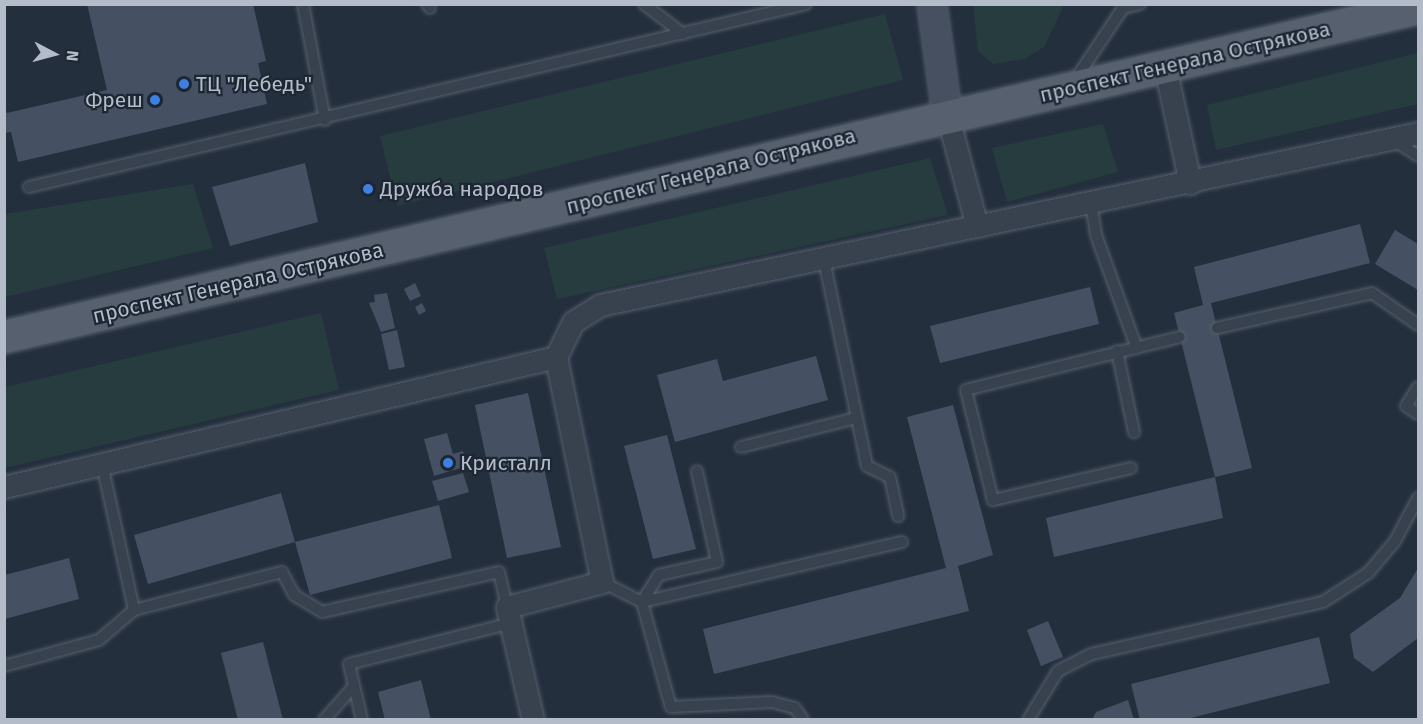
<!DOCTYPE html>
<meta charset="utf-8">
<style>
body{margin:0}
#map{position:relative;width:1423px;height:724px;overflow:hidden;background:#242f3e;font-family:"Fira Sans",sans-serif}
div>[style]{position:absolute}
.green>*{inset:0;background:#263c3f}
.building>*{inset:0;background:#455162}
.roads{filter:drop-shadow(0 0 2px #565f6c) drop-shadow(0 0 2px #565f6c)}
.service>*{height:10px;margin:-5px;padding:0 5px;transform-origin:5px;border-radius:5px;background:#38414e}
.minor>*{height:21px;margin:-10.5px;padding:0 10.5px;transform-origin:10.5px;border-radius:10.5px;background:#38414e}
.secondary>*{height:28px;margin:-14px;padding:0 14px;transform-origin:14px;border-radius:14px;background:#465061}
.primary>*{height:32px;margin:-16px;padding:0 16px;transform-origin:16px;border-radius:16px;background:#56606e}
.dots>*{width:16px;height:16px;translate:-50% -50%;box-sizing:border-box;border:3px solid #1d2633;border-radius:50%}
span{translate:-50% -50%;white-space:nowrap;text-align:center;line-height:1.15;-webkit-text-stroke:4.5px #1d2633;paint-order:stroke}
.street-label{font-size:21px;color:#b4bcc9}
.poi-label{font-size:21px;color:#b4bcc9}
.left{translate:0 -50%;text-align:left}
.right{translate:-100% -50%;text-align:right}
.frame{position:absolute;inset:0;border:6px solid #b4bcc9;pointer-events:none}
.north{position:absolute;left:24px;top:24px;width:60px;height:60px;-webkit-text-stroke:4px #1d2633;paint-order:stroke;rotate:96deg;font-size:16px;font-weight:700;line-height:24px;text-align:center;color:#b4bcc9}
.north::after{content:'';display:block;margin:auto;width:21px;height:27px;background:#b4bcc9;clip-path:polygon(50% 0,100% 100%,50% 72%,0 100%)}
</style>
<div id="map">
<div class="green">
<div style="clip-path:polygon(973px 5px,973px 4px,1064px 5px,1044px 47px,1024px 59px,993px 64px,978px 51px)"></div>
<div style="clip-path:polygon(885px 14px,903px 80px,397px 206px,380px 136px)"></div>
<div style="clip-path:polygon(1418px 53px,1418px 104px,1216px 150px,1207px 105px)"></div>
<div style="clip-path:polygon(1103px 124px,1118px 172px,1007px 202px,992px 148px)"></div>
<div style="clip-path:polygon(930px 158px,948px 215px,557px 299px,544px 248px)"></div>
<div style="clip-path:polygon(193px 184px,213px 248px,5px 297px,5px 214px)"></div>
<div style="clip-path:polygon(321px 313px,339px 390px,5px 468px,5px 387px)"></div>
</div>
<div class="building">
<div style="clip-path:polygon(87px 4px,253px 4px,266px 61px,258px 63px,267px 104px,18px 162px,11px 132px,4px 133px,4px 107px,7px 113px,107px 90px)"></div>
<div style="clip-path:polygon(305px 163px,318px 222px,230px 246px,212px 187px)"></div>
<div style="clip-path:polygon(1360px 224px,1370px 263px,1211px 303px,1252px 468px,1215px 477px,1174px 313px,1203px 305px,1194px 267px)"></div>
<div style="clip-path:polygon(1395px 230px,1418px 244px,1418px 290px,1375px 264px)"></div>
<div style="clip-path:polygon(415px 283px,421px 296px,410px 301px,404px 289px)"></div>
<div style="clip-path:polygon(1090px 287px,1099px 324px,940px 363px,930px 326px)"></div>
<div style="clip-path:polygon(387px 293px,395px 328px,381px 332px,369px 303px,375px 302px,374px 295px)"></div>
<div style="clip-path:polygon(422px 303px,426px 311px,419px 315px,415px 307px)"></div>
<div style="clip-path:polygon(397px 330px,405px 367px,389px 370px,381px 334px)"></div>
<div style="clip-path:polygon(816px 356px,828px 400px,675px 442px,657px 375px,717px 359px,723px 381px)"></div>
<div style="clip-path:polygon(528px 393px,561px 547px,507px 558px,475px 405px)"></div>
<div style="clip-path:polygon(953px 405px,993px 555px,958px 566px,969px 611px,714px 674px,703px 629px,946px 568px,907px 417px)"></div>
<div style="clip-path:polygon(447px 433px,453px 454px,463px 451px,467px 466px,434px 476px,424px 439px)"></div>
<div style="clip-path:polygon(667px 435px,696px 549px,653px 559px,624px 446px)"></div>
<div style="clip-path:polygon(463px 473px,469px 492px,438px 501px,432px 481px)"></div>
<div style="clip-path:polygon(1215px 477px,1223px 518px,1054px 557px,1046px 518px)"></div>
<div style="clip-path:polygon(281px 493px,295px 542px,148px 584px,134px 535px)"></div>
<div style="clip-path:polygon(439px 505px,452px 558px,310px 595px,295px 542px)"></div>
<div style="clip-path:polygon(69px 558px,79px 599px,5px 619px,5px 575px)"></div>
<div style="clip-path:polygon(1418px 568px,1418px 638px,1373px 672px,1354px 658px,1350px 634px,1400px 598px)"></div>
<div style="clip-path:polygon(1048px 621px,1063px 657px,1041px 666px,1027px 630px)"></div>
<div style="clip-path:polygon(1319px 637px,1330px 683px,1183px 720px,1140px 720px,1131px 684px)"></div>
<div style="clip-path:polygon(263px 642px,283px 720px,238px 720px,221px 653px)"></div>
<div style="clip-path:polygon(421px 680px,431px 720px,385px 720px,378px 692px)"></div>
<div style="clip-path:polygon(1128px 700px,1134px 720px,1092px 720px,1096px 712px)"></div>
</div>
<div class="roads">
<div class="service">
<div style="left:303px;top:4px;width:118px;rotate:79.3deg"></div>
<div style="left:427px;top:4px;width:5px;rotate:53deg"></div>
<div style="left:644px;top:4px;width:49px;rotate:37.6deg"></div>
<div style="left:1075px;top:80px;width:87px;rotate:-56.3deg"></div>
<div style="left:1123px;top:8px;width:17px;rotate:-13deg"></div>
<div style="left:1392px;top:139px;width:31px;rotate:33deg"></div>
<div style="left:29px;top:187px;width:798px;rotate:-13.25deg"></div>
<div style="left:1091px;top:203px;width:32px;rotate:81deg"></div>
<div style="left:1096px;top:235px;width:118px;rotate:70.2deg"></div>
<div style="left:824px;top:260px;width:210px;rotate:78.2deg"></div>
<div style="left:867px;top:466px;width:25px;rotate:26deg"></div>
<div style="left:890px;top:477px;width:40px;rotate:78deg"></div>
<div style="left:1217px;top:328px;width:159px;rotate:-12.7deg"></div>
<div style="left:1372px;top:293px;width:56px;rotate:34.8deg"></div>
<div style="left:1117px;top:351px;width:83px;rotate:78.1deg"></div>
<div style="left:1418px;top:387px;width:22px;rotate:122deg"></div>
<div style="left:1406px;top:406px;width:14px;rotate:34deg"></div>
<div style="left:741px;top:447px;width:119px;rotate:-14.2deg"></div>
<div style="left:102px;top:464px;width:149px;rotate:77.6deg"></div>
<div style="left:1131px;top:468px;width:142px;rotate:166.9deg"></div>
<div style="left:993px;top:500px;width:113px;rotate:-103.8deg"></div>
<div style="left:966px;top:390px;width:220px;rotate:-13.9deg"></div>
<div style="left:602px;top:582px;width:45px;rotate:26.6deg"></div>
<div style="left:642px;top:602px;width:109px;rotate:74.6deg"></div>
<div style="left:671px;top:707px;width:101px;rotate:-2.8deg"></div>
<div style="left:772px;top:702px;width:24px;rotate:15deg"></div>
<div style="left:795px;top:708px;width:14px;rotate:56deg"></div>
<div style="left:642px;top:602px;width:267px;rotate:-13deg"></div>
<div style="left:642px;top:602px;width:32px;rotate:-58deg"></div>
<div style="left:659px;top:575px;width:59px;rotate:-12.6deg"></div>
<div style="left:717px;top:562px;width:93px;rotate:-102.4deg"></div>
<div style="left:4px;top:666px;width:98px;rotate:-15.3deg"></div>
<div style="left:99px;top:640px;width:46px;rotate:-40.6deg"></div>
<div style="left:134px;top:610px;width:153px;rotate:-14.4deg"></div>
<div style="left:282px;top:572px;width:26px;rotate:62deg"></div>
<div style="left:294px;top:595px;width:33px;rotate:31deg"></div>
<div style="left:322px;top:612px;width:181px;rotate:-12.7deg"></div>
<div style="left:499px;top:572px;width:36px;rotate:77deg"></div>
<div style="left:324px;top:720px;width:45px;rotate:-48.6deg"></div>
<div style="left:362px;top:720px;width:57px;rotate:-103.1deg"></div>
<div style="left:349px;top:664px;width:167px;rotate:-14.2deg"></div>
<div style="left:1028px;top:720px;width:57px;rotate:-58.5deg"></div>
<div style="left:1058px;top:671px;width:38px;rotate:-27deg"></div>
<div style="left:1092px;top:654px;width:237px;rotate:-12.7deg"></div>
<div style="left:1323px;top:602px;width:54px;rotate:-32.8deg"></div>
<div style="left:1368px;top:573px;width:42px;rotate:-49.8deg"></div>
<div style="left:1395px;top:541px;width:49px;rotate:-61.9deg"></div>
</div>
<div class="minor">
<div style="left:1165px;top:67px;width:119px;rotate:77.8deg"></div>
<div style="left:947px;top:114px;width:116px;rotate:75deg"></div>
<div style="left:4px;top:487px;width:567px;rotate:-13.25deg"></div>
<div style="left:556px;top:357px;width:39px;rotate:-64deg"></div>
<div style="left:573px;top:322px;width:32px;rotate:-32deg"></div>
<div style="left:600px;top:305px;width:836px;rotate:-11.87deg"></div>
<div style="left:533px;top:720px;width:116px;rotate:-103deg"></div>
<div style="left:507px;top:607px;width:98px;rotate:-14.7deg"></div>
<div style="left:602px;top:582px;width:230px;rotate:-101.6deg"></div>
</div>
<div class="secondary">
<div style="left:932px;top:4px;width:111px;rotate:82.2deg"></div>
</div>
<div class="primary">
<div style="left:4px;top:337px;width:1452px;rotate:-13.1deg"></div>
</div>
</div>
<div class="dots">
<div style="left:184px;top:84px;background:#3f7fe0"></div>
<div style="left:155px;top:100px;background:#3f7fe0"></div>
<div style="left:368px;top:189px;background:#3f7fe0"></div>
<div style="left:448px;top:463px;background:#3f7fe0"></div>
</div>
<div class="street-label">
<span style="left:1185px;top:62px;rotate:-13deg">проспект Генерала Острякова</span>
<span style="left:711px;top:171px;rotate:-14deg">проспект Генерала Острякова</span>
<span style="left:238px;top:283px;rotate:-13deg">проспект Генерала Острякова</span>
</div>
<div class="poi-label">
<span class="left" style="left:196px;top:84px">ТЦ "Лебедь"</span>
<span class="right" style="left:143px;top:100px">Фреш</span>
<span class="left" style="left:380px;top:189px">Дружба народов</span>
<span class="left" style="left:460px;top:463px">Кристалл</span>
</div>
<div class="frame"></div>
<div class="north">N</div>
</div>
